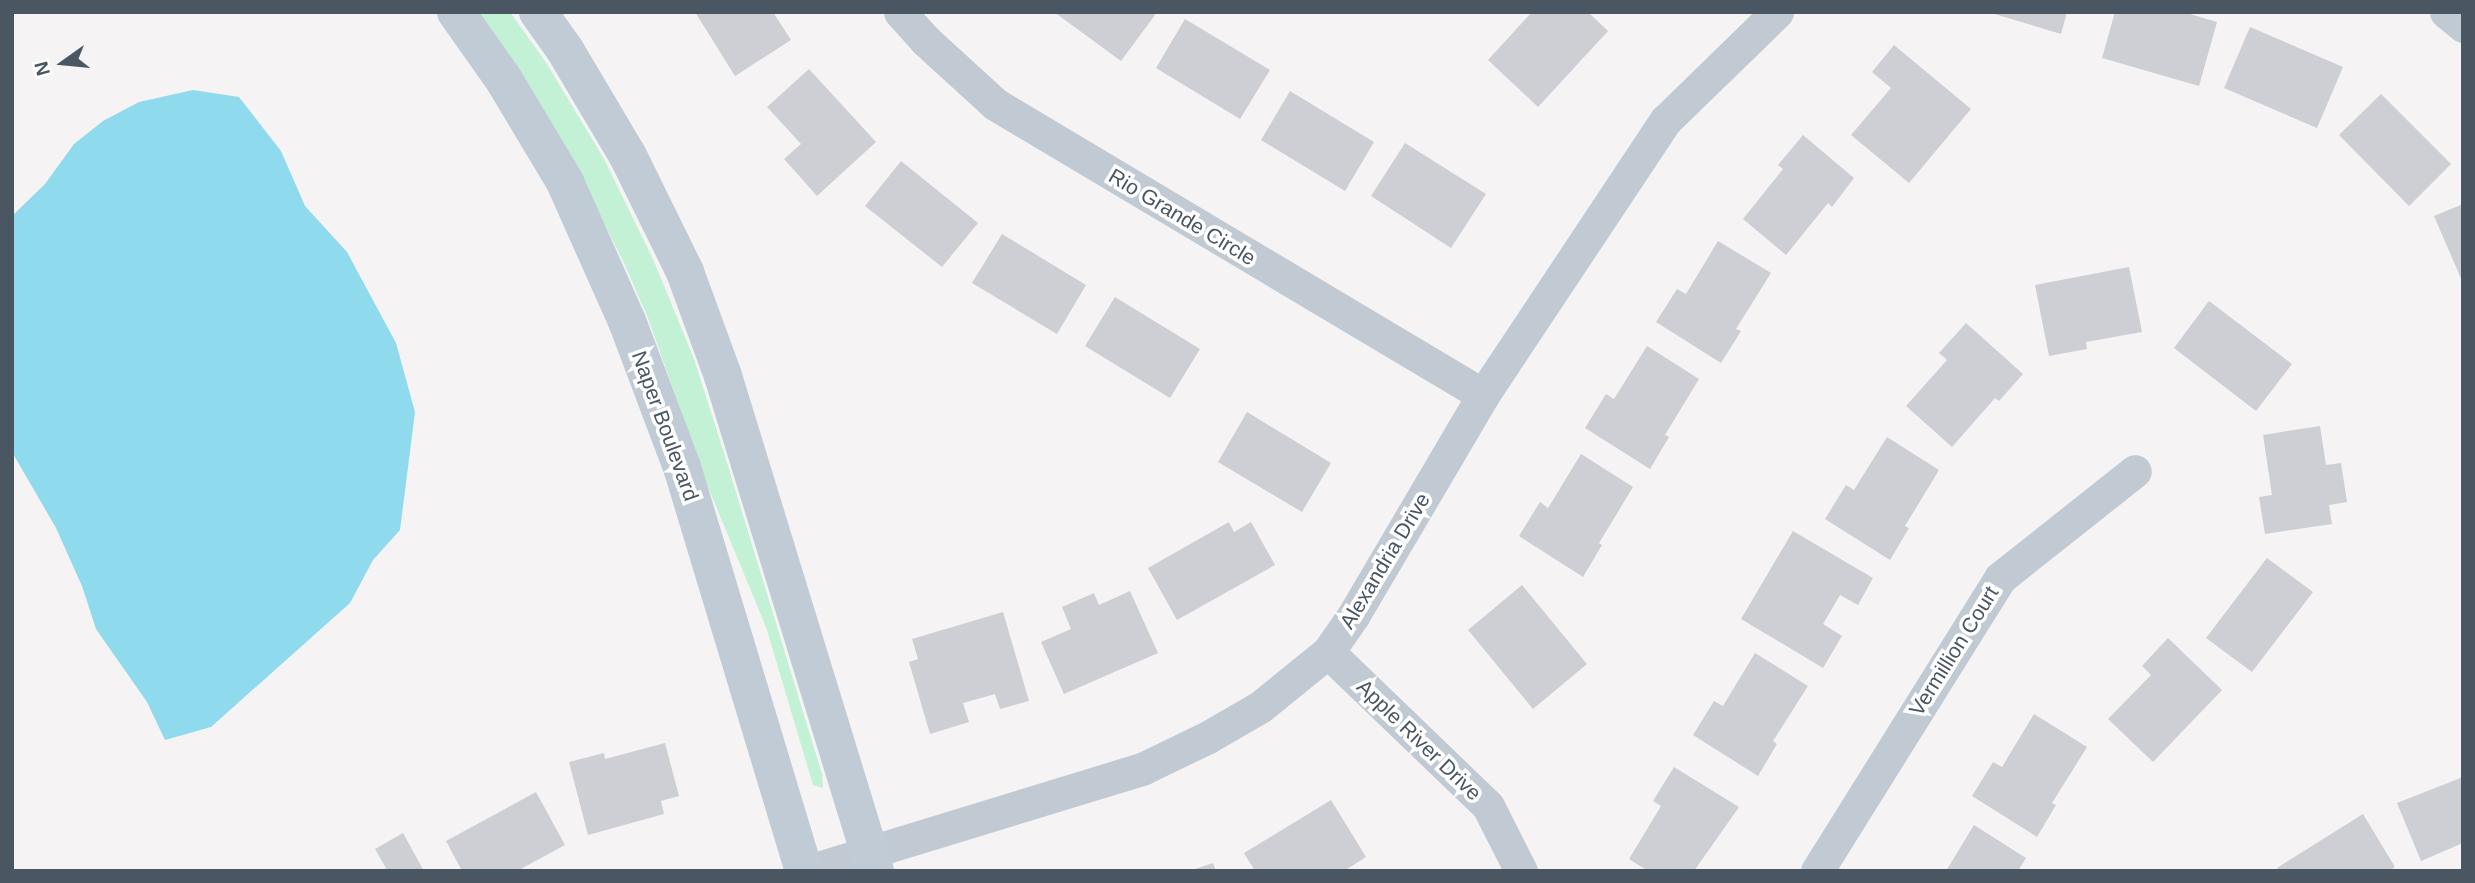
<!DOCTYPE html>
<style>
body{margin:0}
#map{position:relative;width:2475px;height:883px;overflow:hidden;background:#f5f3f3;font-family:Helvetica,sans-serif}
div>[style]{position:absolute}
.green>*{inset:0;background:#c3f1d5}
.water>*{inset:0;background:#90daee}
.building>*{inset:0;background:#cdcfd5}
.minor>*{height:33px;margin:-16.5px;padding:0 16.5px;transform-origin:16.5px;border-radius:16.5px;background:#c1cad2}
.secondary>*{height:38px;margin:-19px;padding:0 19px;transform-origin:19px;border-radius:19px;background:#c1cbd6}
span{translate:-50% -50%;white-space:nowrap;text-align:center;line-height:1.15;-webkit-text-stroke:7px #fff;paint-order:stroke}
.street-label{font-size:21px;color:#4a5661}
.frame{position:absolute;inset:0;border:14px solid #4a5661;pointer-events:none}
.north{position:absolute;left:28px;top:28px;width:70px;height:70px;-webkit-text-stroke:5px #fff;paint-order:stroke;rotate:255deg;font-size:19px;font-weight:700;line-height:28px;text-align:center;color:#4a5661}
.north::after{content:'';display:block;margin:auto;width:24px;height:32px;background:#4a5661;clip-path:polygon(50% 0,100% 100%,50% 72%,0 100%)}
</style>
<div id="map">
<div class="green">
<div style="clip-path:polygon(476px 12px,510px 12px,547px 64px,604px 159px,653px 259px,694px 359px,724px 453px,822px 774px,823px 788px,813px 785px,766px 627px,706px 482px,648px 318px,625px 265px,595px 205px)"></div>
</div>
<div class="water">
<div style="clip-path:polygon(193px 90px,239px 97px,281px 151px,305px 206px,347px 252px,396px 343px,415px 412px,400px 530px,373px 560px,350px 603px,211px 727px,165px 740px,147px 702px,96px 629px,82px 586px,56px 528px,12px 452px,12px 216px,45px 184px,74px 144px,103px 121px,139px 102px)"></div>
</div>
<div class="building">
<div style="clip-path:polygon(695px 12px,773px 12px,791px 40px,735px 76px)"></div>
<div style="clip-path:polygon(1054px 12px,1152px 12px,1155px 15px,1121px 61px)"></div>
<div style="clip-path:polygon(1532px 12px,1588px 12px,1608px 31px,1538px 107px,1488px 60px)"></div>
<div style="clip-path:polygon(1988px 12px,2067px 12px,2061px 34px)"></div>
<div style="clip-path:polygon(2115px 12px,2183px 12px,2217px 22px,2199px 86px,2102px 58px)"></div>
<div style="clip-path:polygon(1185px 19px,1270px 70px,1240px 119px,1156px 68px)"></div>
<div style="clip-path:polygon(2250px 27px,2343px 67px,2317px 128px,2224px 88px)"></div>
<div style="clip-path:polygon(1894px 45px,1971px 109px,1909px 183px,1851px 135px,1891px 88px,1872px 72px)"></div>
<div style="clip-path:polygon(809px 69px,876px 142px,817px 196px,784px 159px,801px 144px,767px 107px)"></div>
<div style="clip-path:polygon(1290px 91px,1374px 142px,1345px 191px,1261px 140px)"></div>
<div style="clip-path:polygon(2381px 94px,2451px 164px,2409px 206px,2339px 135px)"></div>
<div style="clip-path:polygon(1803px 135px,1854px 178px,1832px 207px,1828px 203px,1786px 255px,1743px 219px,1783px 169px,1778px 165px)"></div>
<div style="clip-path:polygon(1405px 143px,1486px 194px,1451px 248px,1371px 196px)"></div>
<div style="clip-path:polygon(901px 161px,978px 223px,942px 267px,865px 206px)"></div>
<div style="clip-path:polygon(2463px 204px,2463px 283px,2434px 216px)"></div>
<div style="clip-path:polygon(1002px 234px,1086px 285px,1057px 334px,972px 283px)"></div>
<div style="clip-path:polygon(1718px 241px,1771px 273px,1736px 329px,1741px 331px,1721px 363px,1656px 322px,1677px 289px,1686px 294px)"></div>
<div style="clip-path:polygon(2129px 267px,2142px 332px,2086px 342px,2087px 349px,2049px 356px,2035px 285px)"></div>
<div style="clip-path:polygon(1115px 297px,1200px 349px,1170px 398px,1085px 346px)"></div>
<div style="clip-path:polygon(2209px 301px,2292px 364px,2256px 411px,2174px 348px)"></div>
<div style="clip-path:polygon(1966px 323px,2023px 374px,1999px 401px,1995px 398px,1952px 447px,1906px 406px,1947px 360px,1939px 353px)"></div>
<div style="clip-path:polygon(1647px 346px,1699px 379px,1665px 435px,1669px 437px,1650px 469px,1585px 428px,1606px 394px,1614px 399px)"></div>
<div style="clip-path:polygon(1247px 412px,1331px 463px,1302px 512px,1218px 462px)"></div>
<div style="clip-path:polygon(2320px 426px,2326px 465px,2341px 463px,2347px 502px,2329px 505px,2332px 524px,2265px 534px,2259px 497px,2272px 495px,2263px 435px)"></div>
<div style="clip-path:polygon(1887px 437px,1939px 470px,1905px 526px,1909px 528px,1890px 560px,1825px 519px,1846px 485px,1854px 490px)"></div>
<div style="clip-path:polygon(1581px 454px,1633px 487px,1599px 543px,1602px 545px,1583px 577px,1519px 536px,1540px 502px,1548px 508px)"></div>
<div style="clip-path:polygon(1229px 522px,1234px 532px,1251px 522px,1275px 565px,1177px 620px,1148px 568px)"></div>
<div style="clip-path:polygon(1793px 531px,1873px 578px,1858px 605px,1840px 595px,1823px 624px,1842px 636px,1823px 668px,1741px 619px)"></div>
<div style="clip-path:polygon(2267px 558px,2313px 592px,2252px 672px,2206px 638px)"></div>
<div style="clip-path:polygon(1522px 585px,1587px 664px,1533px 709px,1468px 630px)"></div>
<div style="clip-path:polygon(1130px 591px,1158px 653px,1064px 694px,1041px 642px,1071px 629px,1062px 607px,1094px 593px,1099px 605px)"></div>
<div style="clip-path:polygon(1003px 612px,1029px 701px,1000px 709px,995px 694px,963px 703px,969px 722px,930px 734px,909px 662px,918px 659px,912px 639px)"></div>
<div style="clip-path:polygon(2168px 638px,2222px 690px,2153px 762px,2108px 719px,2151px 675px,2142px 666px)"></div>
<div style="clip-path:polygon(1755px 653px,1808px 686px,1773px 741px,1777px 744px,1758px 776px,1693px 735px,1714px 701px,1723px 706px)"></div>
<div style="clip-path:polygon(2034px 714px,2087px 747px,2052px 803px,2056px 805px,2037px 837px,1972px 796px,1993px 762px,2002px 767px)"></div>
<div style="clip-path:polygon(665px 743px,679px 796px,661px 801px,664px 814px,588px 835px,569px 762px,604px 753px,605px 759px)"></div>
<div style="clip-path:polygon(1674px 767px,1739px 807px,1694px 871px,1648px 871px,1629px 859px,1661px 806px,1653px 801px)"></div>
<div style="clip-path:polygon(2463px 777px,2463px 843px,2421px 861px,2397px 803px)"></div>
<div style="clip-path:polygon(536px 792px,565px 845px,517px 871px,462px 871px,446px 841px)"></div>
<div style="clip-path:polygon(1331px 800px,1366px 857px,1344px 871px,1255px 871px,1244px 853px)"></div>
<div style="clip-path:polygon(2363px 814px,2395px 867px,2389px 871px,2278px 871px,2277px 868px)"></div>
<div style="clip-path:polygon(1974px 825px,2026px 858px,2018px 871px,1946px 871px)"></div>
<div style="clip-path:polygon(403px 833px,424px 871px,382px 871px,386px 868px,375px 849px)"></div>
<div style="clip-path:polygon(1213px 863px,1216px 871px,1192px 871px,1192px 870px)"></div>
</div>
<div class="minor">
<div style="left:900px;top:12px;width:38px;rotate:48deg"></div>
<div style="left:925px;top:40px;width:95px;rotate:42.4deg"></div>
<div style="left:995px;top:104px;width:568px;rotate:30.81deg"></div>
<div style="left:2446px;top:12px;width:22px;rotate:39deg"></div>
<div style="left:1328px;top:652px;width:222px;rotate:43.9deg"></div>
<div style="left:1488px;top:806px;width:73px;rotate:63.1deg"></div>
<div style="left:808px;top:871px;width:351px;rotate:-17deg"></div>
<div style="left:1144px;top:768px;width:71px;rotate:-25.8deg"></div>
<div style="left:1208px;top:737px;width:60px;rotate:-30deg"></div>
<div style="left:1260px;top:707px;width:87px;rotate:-39deg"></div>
<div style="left:1328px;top:652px;width:44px;rotate:-55.2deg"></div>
<div style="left:1353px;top:616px;width:256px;rotate:-59.5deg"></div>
<div style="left:1483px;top:395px;width:330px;rotate:-56.4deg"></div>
<div style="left:1666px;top:120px;width:155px;rotate:-44.2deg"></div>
<div style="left:1817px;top:871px;width:345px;rotate:-58deg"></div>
<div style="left:2000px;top:578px;width:172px;rotate:-38.4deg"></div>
</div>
<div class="secondary">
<div style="left:456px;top:12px;width:83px;rotate:54.8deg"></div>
<div style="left:504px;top:80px;width:119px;rotate:59.1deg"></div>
<div style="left:565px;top:182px;width:152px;rotate:66deg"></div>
<div style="left:627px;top:321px;width:156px;rotate:69.4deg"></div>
<div style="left:682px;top:467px;width:422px;rotate:73.2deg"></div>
<div style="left:538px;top:12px;width:47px;rotate:54.6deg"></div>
<div style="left:565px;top:50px;width:123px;rotate:59.3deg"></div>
<div style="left:628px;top:156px;width:129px;rotate:63.8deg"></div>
<div style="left:685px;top:272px;width:111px;rotate:69.9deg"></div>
<div style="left:723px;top:376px;width:518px;rotate:72.93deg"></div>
</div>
<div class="street-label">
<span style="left:1182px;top:217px;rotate:31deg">Rio Grande Circle</span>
<span style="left:665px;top:426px;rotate:70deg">Naper Boulevard</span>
<span style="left:1385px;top:561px;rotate:-59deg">Alexandria Drive</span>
<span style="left:1954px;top:651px;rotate:-58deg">Vermillion Court</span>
<span style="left:1419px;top:740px;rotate:44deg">Apple River Drive</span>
</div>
<div class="frame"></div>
<div class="north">N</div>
</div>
